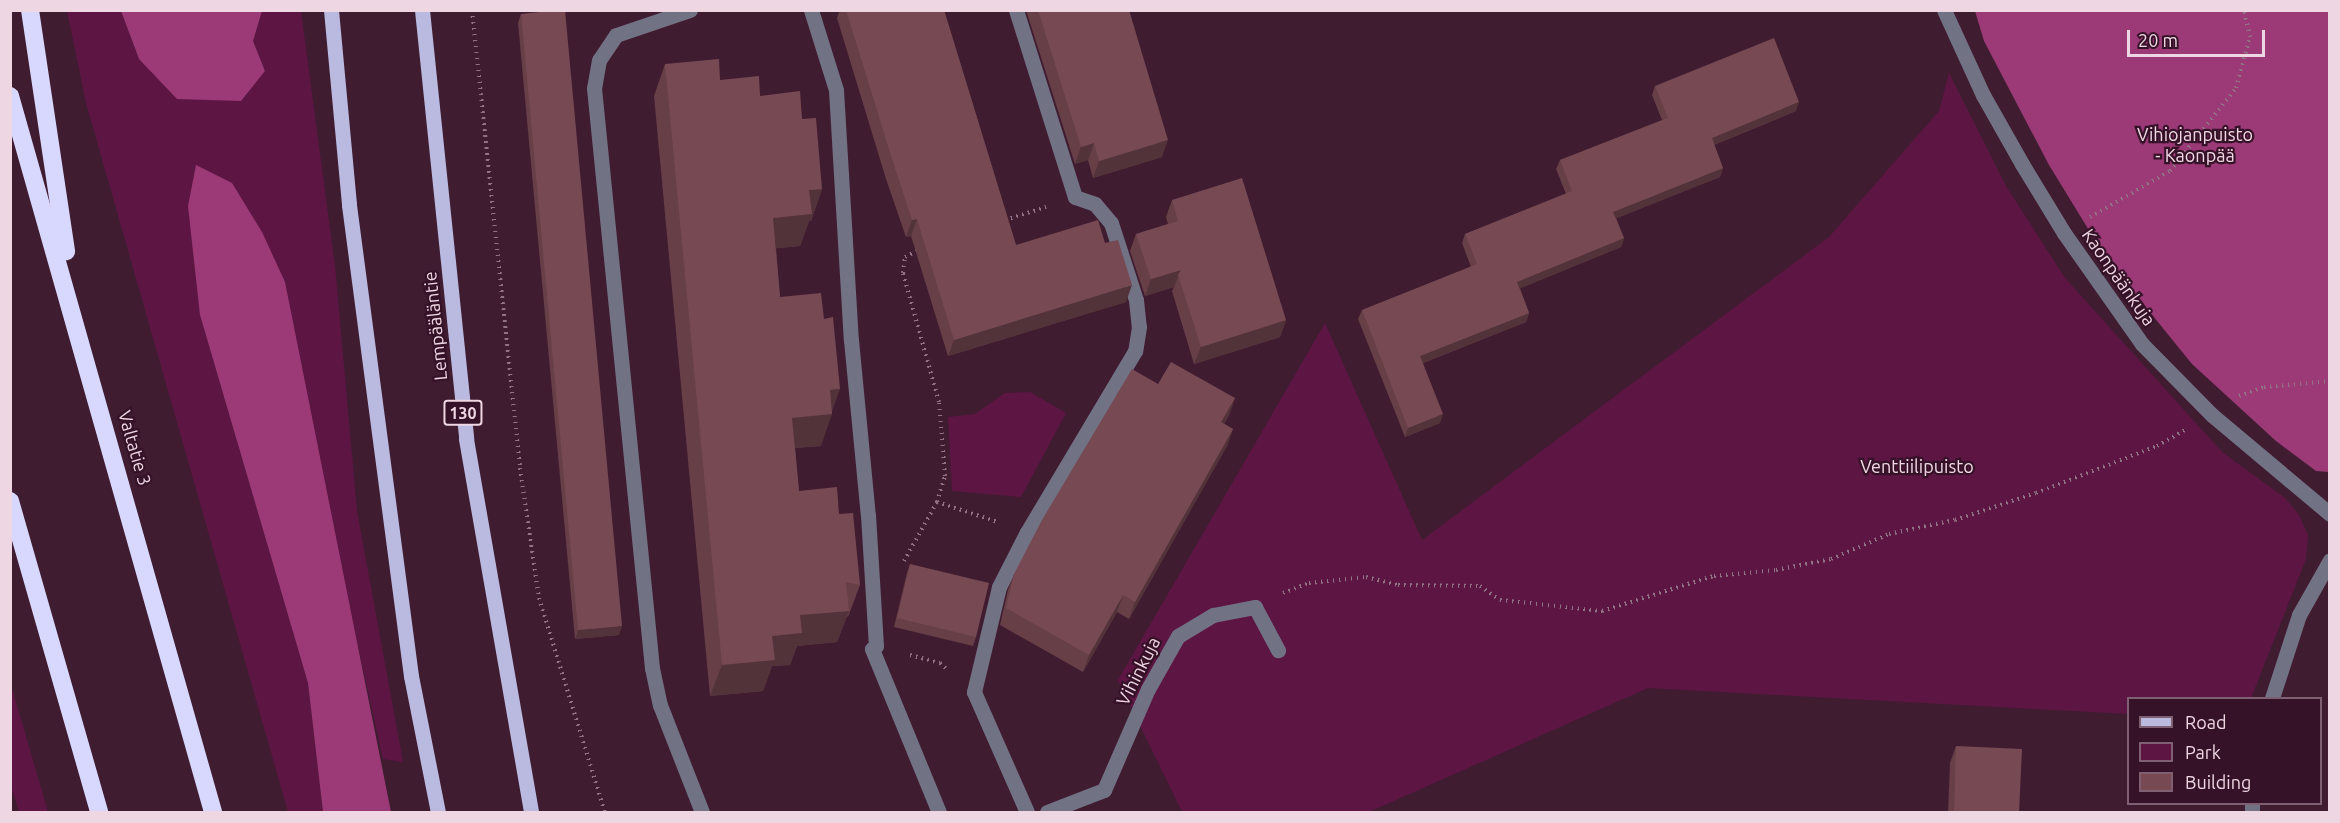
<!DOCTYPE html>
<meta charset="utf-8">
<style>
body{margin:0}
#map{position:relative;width:2340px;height:823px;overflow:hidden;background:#401c31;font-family:Ubuntu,sans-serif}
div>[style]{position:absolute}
.green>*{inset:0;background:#5d1544}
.forest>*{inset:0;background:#9b3a77}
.path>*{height:4px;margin-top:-2px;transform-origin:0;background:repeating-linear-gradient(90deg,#927385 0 1.5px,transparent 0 6px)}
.minor>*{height:15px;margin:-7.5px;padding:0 7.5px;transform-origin:7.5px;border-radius:7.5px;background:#727285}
.major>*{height:15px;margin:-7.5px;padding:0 7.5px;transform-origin:7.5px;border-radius:7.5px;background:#babae1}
.highway>*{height:18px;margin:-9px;padding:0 9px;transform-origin:9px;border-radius:9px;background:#d8d8fe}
.wall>*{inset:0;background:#663f47}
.shaded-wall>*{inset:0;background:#53333a}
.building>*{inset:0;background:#774953}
span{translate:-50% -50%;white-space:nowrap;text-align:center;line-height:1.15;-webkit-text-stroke:4.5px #351227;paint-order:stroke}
.shield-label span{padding:2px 4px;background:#351227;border:2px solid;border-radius:4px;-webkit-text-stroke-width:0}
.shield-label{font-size:16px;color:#efd6e3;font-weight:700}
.park-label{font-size:18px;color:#f2d7e5}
.street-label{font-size:18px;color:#efd6e3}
.frame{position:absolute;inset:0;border:12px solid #efd6e3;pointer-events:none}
.legend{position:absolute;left:2127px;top:697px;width:195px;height:108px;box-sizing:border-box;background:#351227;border:2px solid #7f6072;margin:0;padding:8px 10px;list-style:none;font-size:18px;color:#efd6e3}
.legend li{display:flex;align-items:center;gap:12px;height:30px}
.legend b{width:30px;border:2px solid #7f6072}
.scale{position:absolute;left:2127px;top:30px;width:138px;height:27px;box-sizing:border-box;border:3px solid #efd6e3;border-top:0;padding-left:8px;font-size:18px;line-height:21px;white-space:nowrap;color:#efd6e3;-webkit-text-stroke:4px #351227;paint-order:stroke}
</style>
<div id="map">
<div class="green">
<div style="clip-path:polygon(67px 11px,121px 11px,139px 59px,265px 71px,253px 41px,262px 11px,301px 11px,335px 266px,357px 511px,403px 762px,383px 759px,352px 619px,200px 315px,308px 683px,323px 812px,288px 812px,86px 103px)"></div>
<div style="clip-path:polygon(1949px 73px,2006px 186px,2065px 278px,2222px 452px,2285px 498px,2299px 515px,2308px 535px,2306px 559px,2251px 698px,2128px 698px,2128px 714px,1648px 688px,1369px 812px,1182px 812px,1118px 680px,1325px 323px,1422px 540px,1829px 237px,1939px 111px)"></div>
<div style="clip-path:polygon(1030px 392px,1066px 413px,1021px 497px,952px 491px,948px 417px,975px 414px,1005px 393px)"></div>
<div style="clip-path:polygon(11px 685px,48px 812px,19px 812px,11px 786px)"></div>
</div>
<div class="forest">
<div style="clip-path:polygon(121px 11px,262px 11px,253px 41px,265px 71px,241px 101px,177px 99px,139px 59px)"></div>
<div style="clip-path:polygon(1975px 11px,2329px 11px,2329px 472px,2316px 471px,2276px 441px,2192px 364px,2106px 258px,2049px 165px,1984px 41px)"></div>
<div style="clip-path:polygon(196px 165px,232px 183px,262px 232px,285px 282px,391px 812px,323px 812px,308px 683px,200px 315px,188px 206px)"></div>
</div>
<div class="path">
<div style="left:472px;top:10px;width:461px;rotate:84deg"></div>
<div style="left:520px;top:468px;width:131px;rotate:81.7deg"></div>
<div style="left:539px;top:598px;width:224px;rotate:72.9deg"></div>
<div style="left:2090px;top:217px;width:92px;rotate:-29.9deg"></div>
<div style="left:2170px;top:171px;width:106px;rotate:-51.5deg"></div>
<div style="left:2236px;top:88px;width:53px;rotate:-74.6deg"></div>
<div style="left:2250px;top:37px;width:28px;rotate:-103deg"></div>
<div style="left:1005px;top:220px;width:43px;rotate:-17.6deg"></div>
<div style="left:2239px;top:396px;width:27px;rotate:-20deg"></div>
<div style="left:2264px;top:387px;width:66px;rotate:-5.2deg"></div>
<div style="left:937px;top:502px;width:64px;rotate:18.2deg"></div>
<div style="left:904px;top:561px;width:68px;rotate:-60.8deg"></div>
<div style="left:937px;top:502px;width:27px;rotate:-73deg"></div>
<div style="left:945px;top:476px;width:74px;rotate:-94.6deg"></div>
<div style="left:939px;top:402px;width:134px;rotate:-105.6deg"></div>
<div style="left:903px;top:273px;width:16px;rotate:-83deg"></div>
<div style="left:905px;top:257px;width:16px;rotate:-27deg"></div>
<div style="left:1283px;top:593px;width:28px;rotate:-21deg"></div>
<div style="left:1309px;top:583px;width:57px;rotate:-6deg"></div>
<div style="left:1366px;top:577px;width:33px;rotate:14deg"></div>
<div style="left:1398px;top:585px;width:82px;rotate:0.7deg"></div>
<div style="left:1480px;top:586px;width:24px;rotate:35deg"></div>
<div style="left:1500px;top:600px;width:103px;rotate:6.2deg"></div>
<div style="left:1602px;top:611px;width:117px;rotate:-17.4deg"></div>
<div style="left:1714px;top:576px;width:62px;rotate:-5.5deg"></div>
<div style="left:1776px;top:570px;width:56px;rotate:-11.3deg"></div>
<div style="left:1831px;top:559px;width:63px;rotate:-23.3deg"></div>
<div style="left:1889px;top:534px;width:67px;rotate:-12deg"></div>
<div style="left:1955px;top:520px;width:85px;rotate:-18.4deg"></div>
<div style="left:2036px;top:493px;width:130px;rotate:-21.2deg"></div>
<div style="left:2157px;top:446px;width:32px;rotate:-30deg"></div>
<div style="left:910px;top:655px;width:31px;rotate:15deg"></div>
<div style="left:940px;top:663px;width:9px;rotate:41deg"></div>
</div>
<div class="minor">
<div style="left:690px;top:10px;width:78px;rotate:161.3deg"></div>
<div style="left:616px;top:35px;width:30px;rotate:124deg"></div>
<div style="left:599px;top:60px;width:28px;rotate:100deg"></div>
<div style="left:594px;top:88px;width:583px;rotate:84.29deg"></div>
<div style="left:652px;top:668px;width:38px;rotate:78deg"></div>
<div style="left:660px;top:705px;width:115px;rotate:68.6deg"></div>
<div style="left:811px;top:10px;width:84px;rotate:72.6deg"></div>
<div style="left:836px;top:90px;width:250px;rotate:86.6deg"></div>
<div style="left:851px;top:340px;width:176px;rotate:84.5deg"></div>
<div style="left:868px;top:515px;width:131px;rotate:86.5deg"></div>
<div style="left:876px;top:646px;width:5px;rotate:143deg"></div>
<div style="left:872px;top:649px;width:176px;rotate:67.7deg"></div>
<div style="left:1016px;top:10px;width:196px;rotate:72.5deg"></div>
<div style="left:1075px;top:197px;width:21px;rotate:19deg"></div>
<div style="left:1095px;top:204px;width:25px;rotate:50deg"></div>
<div style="left:1111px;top:223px;width:81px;rotate:72deg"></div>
<div style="left:1136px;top:300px;width:27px;rotate:84deg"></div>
<div style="left:1139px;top:327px;width:24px;rotate:99deg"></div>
<div style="left:1135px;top:351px;width:211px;rotate:120.8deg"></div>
<div style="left:1027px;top:532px;width:62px;rotate:117deg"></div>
<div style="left:999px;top:587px;width:108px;rotate:103.4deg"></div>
<div style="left:974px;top:692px;width:131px;rotate:66.2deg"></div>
<div style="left:1944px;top:10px;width:94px;rotate:65.4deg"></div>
<div style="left:1983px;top:95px;width:79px;rotate:60.5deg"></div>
<div style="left:2022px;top:164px;width:81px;rotate:58.7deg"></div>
<div style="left:2064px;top:233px;width:136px;rotate:54.9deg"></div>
<div style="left:2142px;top:344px;width:100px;rotate:45.4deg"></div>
<div style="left:2212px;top:415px;width:154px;rotate:40deg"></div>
<div style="left:2272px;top:698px;width:87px;rotate:-72deg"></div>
<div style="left:2299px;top:615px;width:63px;rotate:-60.6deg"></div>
<div style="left:1047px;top:812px;width:61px;rotate:-21.1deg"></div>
<div style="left:1104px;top:790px;width:110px;rotate:-66.5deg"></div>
<div style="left:1148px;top:689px;width:61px;rotate:-60.5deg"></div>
<div style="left:1178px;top:636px;width:41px;rotate:-31deg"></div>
<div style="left:1213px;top:615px;width:43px;rotate:-10.8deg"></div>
<div style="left:1255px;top:607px;width:49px;rotate:61.9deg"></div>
<div style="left:2252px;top:812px;width:8px;rotate:-90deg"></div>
</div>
<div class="major">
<div style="left:331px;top:10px;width:196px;rotate:84.7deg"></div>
<div style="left:349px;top:205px;width:475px;rotate:82.5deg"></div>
<div style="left:411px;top:676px;width:139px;rotate:78.8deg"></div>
<div style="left:422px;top:10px;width:431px;rotate:84.1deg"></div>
<div style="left:466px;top:439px;width:379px;rotate:80.1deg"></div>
</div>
<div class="highway">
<div style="left:30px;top:10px;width:244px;rotate:81.5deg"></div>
<div style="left:10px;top:96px;width:744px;rotate:74.17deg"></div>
<div style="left:10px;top:501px;width:323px;rotate:74deg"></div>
</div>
<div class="wall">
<div style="clip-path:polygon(840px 10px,944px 10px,1016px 245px,1105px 243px,1126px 302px,948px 356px,911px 236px,906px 237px,886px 179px,837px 18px)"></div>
<div style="clip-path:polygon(1026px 10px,1129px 10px,1162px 157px,1093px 178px,1088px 160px,1075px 164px)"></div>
<div style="clip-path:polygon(521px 14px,619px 635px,575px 639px,518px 23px)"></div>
<div style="clip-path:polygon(665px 64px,720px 80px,760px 96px,802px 119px,822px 189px,811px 221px,809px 221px,800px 246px,776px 248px,780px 297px,832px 411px,821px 446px,795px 448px,799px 491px,839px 514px,860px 585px,848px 617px,847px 616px,837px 642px,797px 646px,790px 665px,772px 666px,763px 691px,710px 696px,654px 96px)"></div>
<div style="clip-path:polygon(1655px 86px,1796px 111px,1714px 145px,1723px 168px,1720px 177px,1616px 218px,1624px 238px,1621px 247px,1520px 288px,1529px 313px,1526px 322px,1423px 363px,1440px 423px,1405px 437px,1358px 319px,1362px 310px,1471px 267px,1462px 243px,1465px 234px,1566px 194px,1556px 169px,1560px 160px,1662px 120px,1652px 95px)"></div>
<div style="clip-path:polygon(1172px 200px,1286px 320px,1280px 337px,1194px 364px,1172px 291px,1174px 287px,1145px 296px,1130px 251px,1136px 234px,1168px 224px,1166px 217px)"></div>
<div style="clip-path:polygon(1158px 384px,1235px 398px,1229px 415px,1224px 424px,1233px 429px,1227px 446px,1129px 619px,1117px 612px,1083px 672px,1000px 625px,1008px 590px,1014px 574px)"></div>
<div style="clip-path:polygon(910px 564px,976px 637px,973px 646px,894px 627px,907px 573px)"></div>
<div style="clip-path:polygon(1956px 746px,2019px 813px,1948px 813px,1950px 763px)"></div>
</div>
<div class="shaded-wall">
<div style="clip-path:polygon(1799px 102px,1796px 111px,1708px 147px,1712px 138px)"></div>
<div style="clip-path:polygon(1168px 140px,1162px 157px,1093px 178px,1099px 161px)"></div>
<div style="clip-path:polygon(1094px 143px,1088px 160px,1075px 164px,1081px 147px)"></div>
<div style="clip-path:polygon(1723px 168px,1720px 177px,1610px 221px,1613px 212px)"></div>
<div style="clip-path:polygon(822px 189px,811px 221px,809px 221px,800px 246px,761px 250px,773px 218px,809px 190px)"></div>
<div style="clip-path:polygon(917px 219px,911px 236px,906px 237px,912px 220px)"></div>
<div style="clip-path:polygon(1624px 238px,1621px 247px,1514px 291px,1517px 282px)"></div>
<div style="clip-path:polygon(1181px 270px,1174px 287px,1145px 296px,1151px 279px)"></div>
<div style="clip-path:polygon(1132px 285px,1126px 302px,948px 356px,954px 340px)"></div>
<div style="clip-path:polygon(1529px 313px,1526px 322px,1417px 365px,1420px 356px)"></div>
<div style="clip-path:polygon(1286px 320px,1280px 337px,1194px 364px,1201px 347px)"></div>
<div style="clip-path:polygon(840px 389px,831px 414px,832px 414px,821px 446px,780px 449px,792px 418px,830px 390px)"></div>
<div style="clip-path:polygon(1235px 398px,1229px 415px,1215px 439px,1221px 422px)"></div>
<div style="clip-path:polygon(1443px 414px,1440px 423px,1405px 437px,1408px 428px)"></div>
<div style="clip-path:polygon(1233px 429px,1227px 446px,1129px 619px,1135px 602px)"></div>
<div style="clip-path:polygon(1123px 595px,1117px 612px,1083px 672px,1089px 655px)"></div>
<div style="clip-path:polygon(849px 611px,837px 642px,797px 646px,790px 665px,772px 666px,763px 691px,710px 696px,722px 665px,772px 636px,800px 615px)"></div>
<div style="clip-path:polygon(622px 626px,619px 635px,575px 639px,578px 630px)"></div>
</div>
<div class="building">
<div style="clip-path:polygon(558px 10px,565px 10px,622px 626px,578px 630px,521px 14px)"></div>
<div style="clip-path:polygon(846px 10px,944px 10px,1016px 245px,1098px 220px,1105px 243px,1118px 240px,1132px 285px,954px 340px,917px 219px,912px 220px,893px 162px)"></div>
<div style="clip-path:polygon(1038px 10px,1129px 10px,1168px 140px,1099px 161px,1094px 143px,1081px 147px)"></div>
<div style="clip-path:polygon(1774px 38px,1799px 102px,1712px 138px,1723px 168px,1613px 212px,1624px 238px,1517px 282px,1529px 313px,1420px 356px,1443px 414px,1408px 428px,1362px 310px,1477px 264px,1465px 234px,1572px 191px,1560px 160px,1668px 118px,1655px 86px)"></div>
<div style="clip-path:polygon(719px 59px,720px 80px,759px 76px,760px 96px,800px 91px,802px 119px,816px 118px,822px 189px,809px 190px,812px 214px,773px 218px,780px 297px,821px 293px,824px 319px,833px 317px,840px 389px,830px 390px,832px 414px,792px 418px,799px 491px,837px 487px,839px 514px,853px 513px,860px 585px,846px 582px,849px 611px,800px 615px,802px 633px,772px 636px,775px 660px,722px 665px,665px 64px)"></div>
<div style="clip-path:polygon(1242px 178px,1286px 320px,1201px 347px,1178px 275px,1181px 270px,1151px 279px,1136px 234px,1178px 221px,1172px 200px)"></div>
<div style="clip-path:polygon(1171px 362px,1235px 398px,1221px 422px,1233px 429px,1135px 602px,1123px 595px,1089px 655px,1006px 608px,1014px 574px,1042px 520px,1132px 369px,1158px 384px)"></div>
<div style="clip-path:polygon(910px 564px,989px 583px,976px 637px,897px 618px)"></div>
<div style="clip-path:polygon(1956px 746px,2022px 749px,2019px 813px,1954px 813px)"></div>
</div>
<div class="shield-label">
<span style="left:463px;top:413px">130</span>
</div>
<div class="park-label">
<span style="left:2195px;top:145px">Vihiojanpuisto<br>- Kaonpää</span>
<span style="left:1917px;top:466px">Venttiilipuisto</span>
</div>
<div class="street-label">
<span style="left:2119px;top:277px;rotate:55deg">Kaonpäänkuja</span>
<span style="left:435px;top:326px;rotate:-96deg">Lempääläntie</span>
<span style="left:135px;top:448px;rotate:74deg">Valtatie 3</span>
<span style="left:1138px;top:671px;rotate:-63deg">Vihinkuja</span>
</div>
<div class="frame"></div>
<ul class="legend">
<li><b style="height:8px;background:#babae1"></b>Road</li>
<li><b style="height:16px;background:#5d1544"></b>Park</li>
<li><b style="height:16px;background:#774953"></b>Building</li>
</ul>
<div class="scale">20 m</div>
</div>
